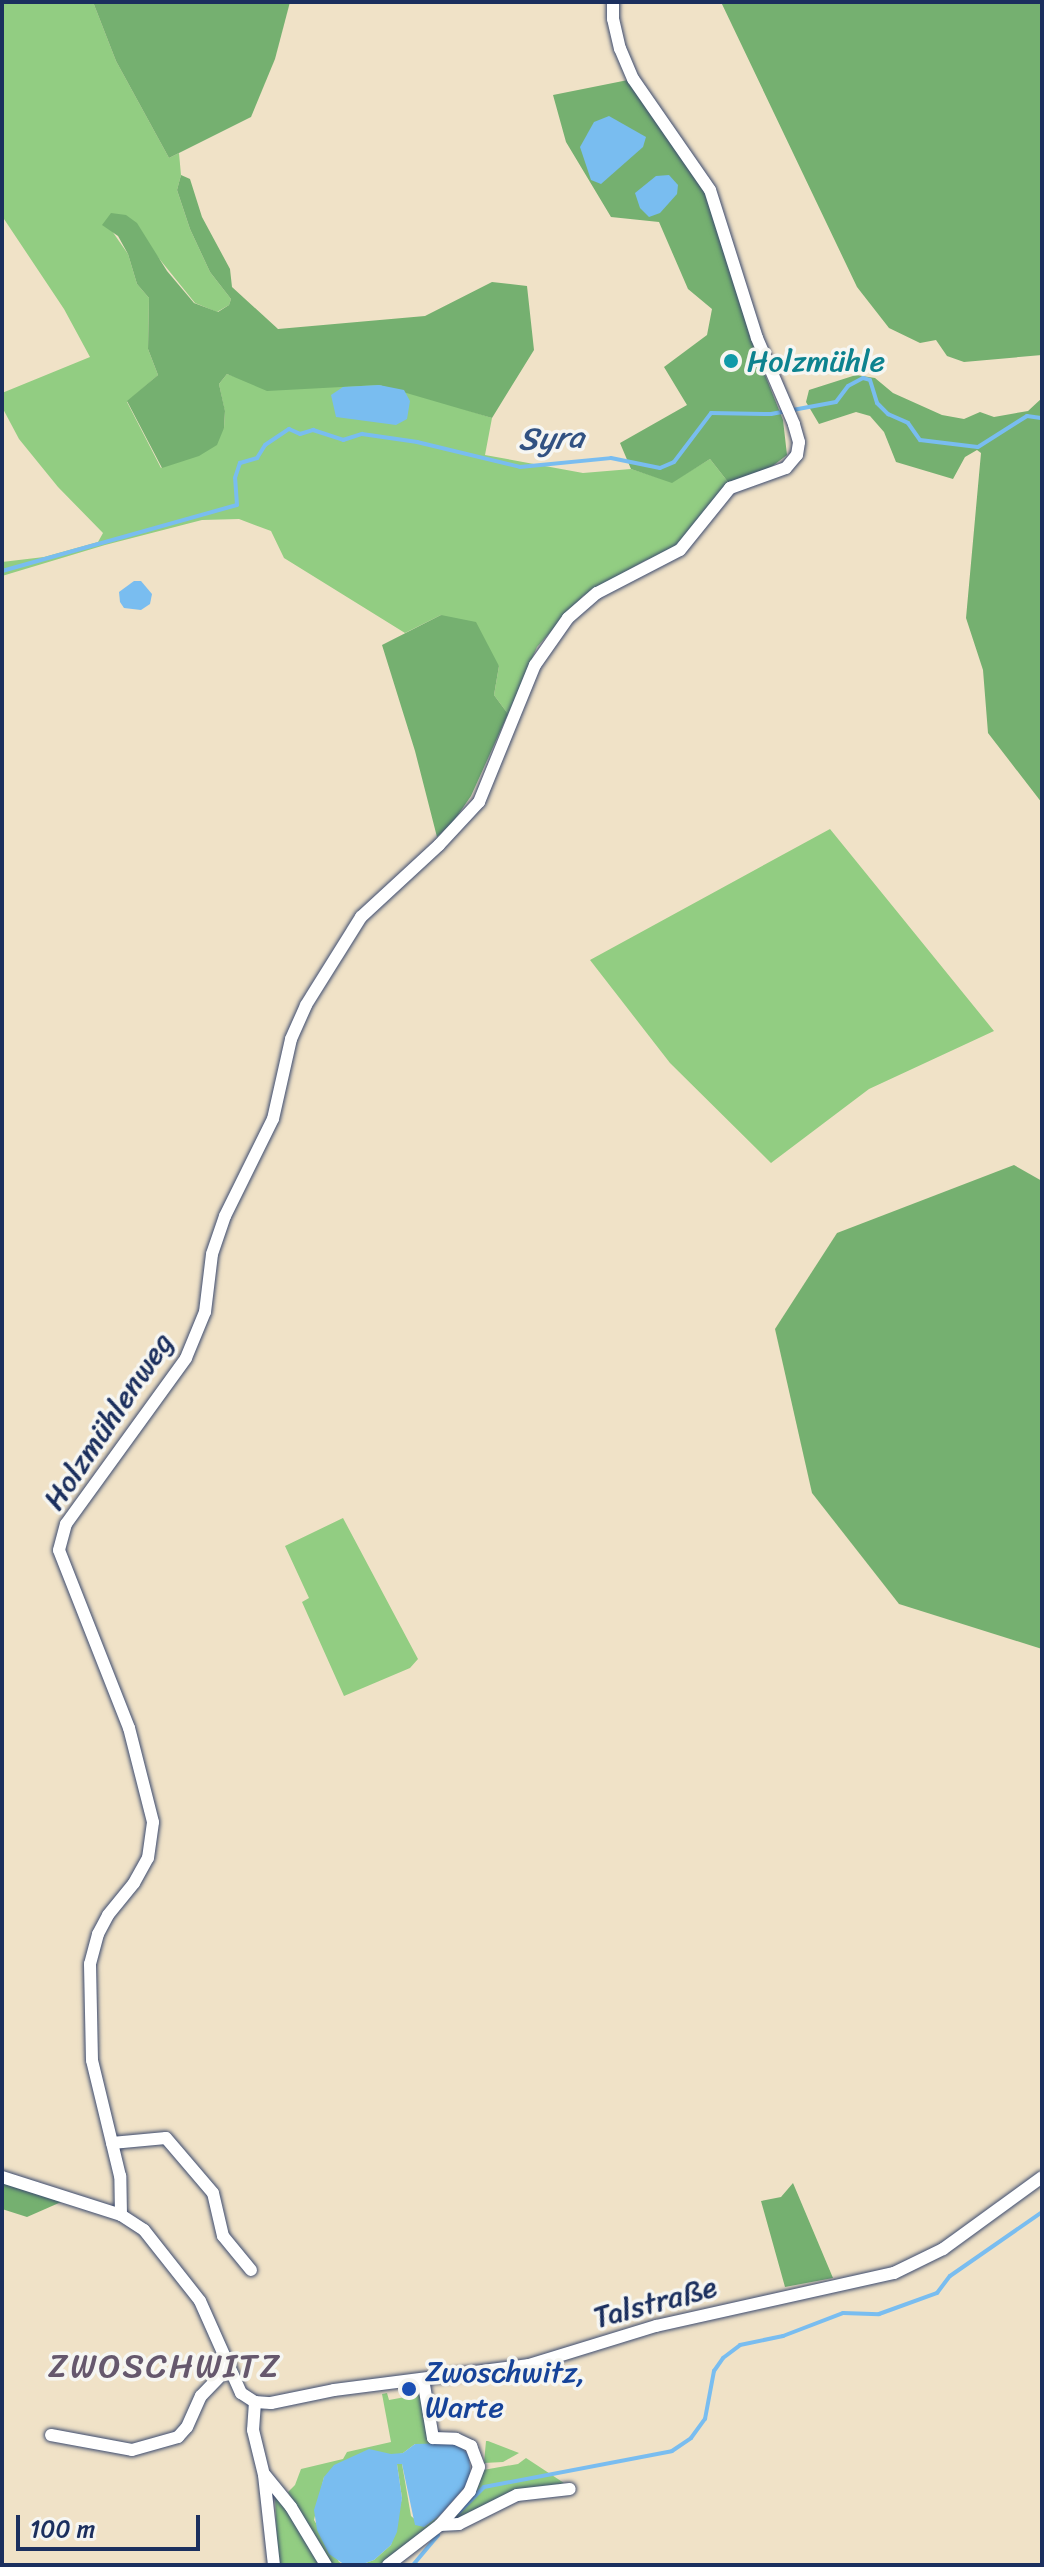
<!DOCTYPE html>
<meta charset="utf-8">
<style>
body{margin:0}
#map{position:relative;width:1044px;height:2567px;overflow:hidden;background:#f0e2c7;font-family:Sriracha,sans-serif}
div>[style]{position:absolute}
.green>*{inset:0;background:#92cd82}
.forest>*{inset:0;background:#75b070}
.water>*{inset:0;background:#79bdf0}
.stream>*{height:4px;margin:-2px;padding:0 2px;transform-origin:2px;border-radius:2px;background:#79bdf0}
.roads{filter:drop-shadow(0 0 2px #3b4a6e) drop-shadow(0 0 2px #3b4a6e)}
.minor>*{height:12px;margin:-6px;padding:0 6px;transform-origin:6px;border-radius:6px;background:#fff}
.dots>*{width:22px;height:22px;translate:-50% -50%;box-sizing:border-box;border:4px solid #f6f6f2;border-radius:50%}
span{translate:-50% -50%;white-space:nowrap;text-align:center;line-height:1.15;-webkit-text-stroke:7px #f6f6f2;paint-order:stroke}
.culture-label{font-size:30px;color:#0d838f}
.left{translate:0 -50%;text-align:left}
.street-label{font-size:30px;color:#1b2f5e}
.transit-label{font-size:30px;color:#164399}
.water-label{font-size:32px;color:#325282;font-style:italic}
.quarter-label{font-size:34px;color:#66586d;letter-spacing:2px}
.frame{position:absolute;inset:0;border:4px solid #1b2f5e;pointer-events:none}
.scale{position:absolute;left:16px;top:2515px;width:184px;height:36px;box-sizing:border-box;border:4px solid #1b2f5e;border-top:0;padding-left:10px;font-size:24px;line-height:28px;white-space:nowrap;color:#1b2f5e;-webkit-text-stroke:6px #f6f6f2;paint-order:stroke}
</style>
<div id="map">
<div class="green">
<div style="clip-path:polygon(2px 2px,93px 2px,116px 61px,169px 158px,179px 153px,181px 175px,177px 190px,190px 229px,210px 272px,231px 299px,229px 305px,217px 312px,195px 303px,153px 251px,112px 231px,128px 254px,137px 284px,149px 298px,148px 349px,158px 375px,127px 402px,161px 468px,224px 428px,225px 412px,219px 384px,227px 374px,242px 379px,379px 385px,404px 390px,492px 418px,485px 455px,583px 473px,631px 469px,672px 482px,710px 459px,728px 482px,671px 554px,646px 560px,583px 596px,537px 647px,508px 714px,494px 695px,499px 666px,441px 615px,405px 633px,284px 558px,271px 531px,239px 519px,202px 520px,105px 545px,2px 576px,2px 562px,44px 557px,98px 542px,103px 533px,58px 487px,19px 439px,2px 407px,2px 393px,90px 357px,64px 309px,2px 216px)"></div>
<div style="clip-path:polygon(830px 829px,994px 1031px,869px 1089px,771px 1163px,670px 1063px,590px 960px)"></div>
<div style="clip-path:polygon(343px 1518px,418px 1659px,410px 1668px,344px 1696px,302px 1602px,309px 1598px,285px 1546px)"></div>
<div style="clip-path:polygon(387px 2393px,389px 2400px,422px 2394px,431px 2444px,415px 2444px,403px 2453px,324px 2477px,314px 2520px,339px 2562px,345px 2565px,328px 2565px,288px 2492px,295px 2485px,301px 2469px,343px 2459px,347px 2452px,391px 2442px,382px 2394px)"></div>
<div style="clip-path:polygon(486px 2441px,488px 2441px,519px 2453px,503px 2462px,484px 2463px)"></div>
<div style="clip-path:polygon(526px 2458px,564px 2483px,456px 2520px,452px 2518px,483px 2470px,518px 2464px)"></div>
<div style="clip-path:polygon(397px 2464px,402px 2464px,411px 2516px,424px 2527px,440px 2515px,425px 2532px,379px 2565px,360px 2565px,374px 2560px,391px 2545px,402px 2498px)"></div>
<div style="clip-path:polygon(275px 2496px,280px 2499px,321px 2565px,278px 2565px)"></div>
</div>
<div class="forest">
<div style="clip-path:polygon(93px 2px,290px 2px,275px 59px,251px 117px,169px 158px,116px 61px)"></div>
<div style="clip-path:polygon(721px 2px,1042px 2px,1042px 355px,964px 362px,947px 356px,936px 340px,920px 343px,889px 328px,857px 287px)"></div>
<div style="clip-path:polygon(633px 79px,710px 190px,750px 337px,783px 420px,787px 455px,762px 474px,728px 482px,710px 459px,672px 483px,631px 469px,620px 443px,687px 405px,664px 367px,707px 335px,712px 309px,688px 289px,659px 222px,611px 217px,566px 142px,553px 95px)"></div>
<div style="clip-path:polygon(181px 175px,190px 179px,202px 217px,230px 269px,232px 287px,278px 329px,425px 316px,492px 282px,527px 286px,534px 350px,492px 418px,379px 385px,267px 391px,227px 374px,219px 384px,225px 411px,224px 428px,217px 445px,199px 456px,162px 468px,127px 401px,158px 375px,148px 349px,149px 298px,137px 284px,128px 254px,118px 236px,102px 225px,111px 213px,126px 215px,137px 223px,167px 271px,194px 303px,218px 312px,229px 305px,231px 299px,210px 272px,190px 229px,177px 190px)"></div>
<div style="clip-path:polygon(856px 375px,875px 378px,893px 393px,942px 415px,964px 419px,980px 412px,994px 417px,1028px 411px,1042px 398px,1042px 803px,988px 733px,983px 670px,966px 618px,981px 453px,977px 450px,965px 457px,953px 479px,896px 462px,884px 432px,870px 416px,856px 412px,819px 424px,806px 402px,809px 390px)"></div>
<div style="clip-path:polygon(441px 615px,476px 622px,499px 666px,494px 695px,508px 714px,471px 796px,453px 822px,437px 837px,415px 751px,382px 645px)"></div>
<div style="clip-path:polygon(1014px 1165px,1042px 1181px,1042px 1649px,899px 1604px,812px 1493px,775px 1329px,837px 1233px)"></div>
<div style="clip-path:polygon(2px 2177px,68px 2199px,27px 2217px,2px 2209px)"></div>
<div style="clip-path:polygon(793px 2183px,833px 2278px,785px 2287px,761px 2201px,781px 2197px)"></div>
</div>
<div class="water">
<div style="clip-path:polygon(609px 116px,646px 137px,643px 147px,601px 184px,591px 180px,580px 147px,594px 122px)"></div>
<div style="clip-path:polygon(669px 175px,678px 185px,677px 194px,660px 213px,649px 217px,640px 208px,635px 193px,656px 176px)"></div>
<div style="clip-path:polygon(379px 385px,404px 390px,410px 401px,407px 419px,396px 425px,336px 417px,331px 395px,343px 387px)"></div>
<div style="clip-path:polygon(134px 581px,141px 581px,152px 594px,150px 604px,141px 610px,124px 608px,120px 602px,119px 592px)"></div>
<div style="clip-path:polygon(456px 2443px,469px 2455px,471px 2480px,440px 2515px,424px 2527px,415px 2525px,402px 2464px,397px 2464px,402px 2498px,397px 2532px,391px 2545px,374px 2560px,360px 2565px,345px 2565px,329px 2554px,317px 2530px,314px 2510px,324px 2477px,334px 2465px,369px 2449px,391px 2454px,403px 2453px,415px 2444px)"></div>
</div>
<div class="stream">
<div style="left:2px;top:571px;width:244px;rotate:-15.7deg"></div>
<div style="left:237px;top:505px;width:27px;rotate:-94deg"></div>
<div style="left:235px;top:478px;width:16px;rotate:-72deg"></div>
<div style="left:240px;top:463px;width:18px;rotate:-16deg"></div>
<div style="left:257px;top:458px;width:15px;rotate:-58deg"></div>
<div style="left:265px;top:445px;width:29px;rotate:-34deg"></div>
<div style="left:289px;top:429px;width:12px;rotate:24deg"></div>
<div style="left:300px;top:434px;width:14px;rotate:-17deg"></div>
<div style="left:313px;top:430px;width:32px;rotate:18deg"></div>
<div style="left:343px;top:440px;width:20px;rotate:-18deg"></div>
<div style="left:362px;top:434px;width:56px;rotate:8.3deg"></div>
<div style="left:417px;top:442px;width:106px;rotate:13.6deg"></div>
<div style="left:520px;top:467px;width:91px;rotate:-5.6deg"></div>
<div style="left:611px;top:458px;width:50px;rotate:11.5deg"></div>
<div style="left:660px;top:468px;width:15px;rotate:-23deg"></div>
<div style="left:674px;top:462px;width:61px;rotate:-52.9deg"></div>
<div style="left:711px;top:413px;width:60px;rotate:1deg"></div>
<div style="left:771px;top:414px;width:66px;rotate:-10.5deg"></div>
<div style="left:836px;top:402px;width:20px;rotate:-53deg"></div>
<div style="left:848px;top:386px;width:17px;rotate:-28deg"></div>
<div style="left:863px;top:378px;width:7px;rotate:16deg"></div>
<div style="left:870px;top:380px;width:24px;rotate:73deg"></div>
<div style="left:877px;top:403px;width:16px;rotate:45deg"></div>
<div style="left:888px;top:414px;width:22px;rotate:24deg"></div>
<div style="left:908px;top:423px;width:21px;rotate:55deg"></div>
<div style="left:920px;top:440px;width:58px;rotate:6.9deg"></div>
<div style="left:978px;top:447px;width:58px;rotate:-32.3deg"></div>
<div style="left:1027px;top:416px;width:14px;rotate:8deg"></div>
<div style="left:459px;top:2512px;width:35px;rotate:-45deg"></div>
<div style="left:484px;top:2487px;width:191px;rotate:-10.8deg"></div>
<div style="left:672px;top:2451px;width:23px;rotate:-34deg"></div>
<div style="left:691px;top:2438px;width:24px;rotate:-54deg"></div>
<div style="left:705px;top:2419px;width:49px;rotate:-79.4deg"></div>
<div style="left:714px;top:2371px;width:16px;rotate:-55deg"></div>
<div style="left:723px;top:2358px;width:21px;rotate:-37deg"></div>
<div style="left:740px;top:2345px;width:44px;rotate:-11.8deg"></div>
<div style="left:783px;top:2336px;width:64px;rotate:-21deg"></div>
<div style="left:843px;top:2313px;width:36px;rotate:2deg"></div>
<div style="left:879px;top:2314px;width:62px;rotate:-19.9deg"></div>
<div style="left:937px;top:2293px;width:21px;rotate:-53deg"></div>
<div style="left:950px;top:2276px;width:112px;rotate:-34.8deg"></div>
<div style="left:413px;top:2565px;width:39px;rotate:-50deg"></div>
</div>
<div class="roads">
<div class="minor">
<div style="left:112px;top:2143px;width:54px;rotate:-5.3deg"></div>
<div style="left:166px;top:2138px;width:72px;rotate:49.5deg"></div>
<div style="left:213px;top:2193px;width:44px;rotate:76.9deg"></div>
<div style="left:223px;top:2236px;width:44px;rotate:50.5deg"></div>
<div style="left:2px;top:2177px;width:125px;rotate:17.7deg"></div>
<div style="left:121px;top:2215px;width:27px;rotate:33deg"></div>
<div style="left:144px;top:2230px;width:90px;rotate:51.7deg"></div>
<div style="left:200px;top:2301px;width:101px;rotate:66deg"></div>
<div style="left:241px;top:2393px;width:17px;rotate:33deg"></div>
<div style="left:255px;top:2402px;width:16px;rotate:4deg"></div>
<div style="left:271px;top:2403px;width:64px;rotate:-11.7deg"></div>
<div style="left:334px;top:2390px;width:197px;rotate:-7.3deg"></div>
<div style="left:529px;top:2365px;width:133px;rotate:-17.1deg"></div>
<div style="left:656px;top:2326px;width:244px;rotate:-12.6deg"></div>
<div style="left:894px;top:2273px;width:55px;rotate:-26.1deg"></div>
<div style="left:943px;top:2249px;width:122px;rotate:-36deg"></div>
<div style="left:121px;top:2215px;width:39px;rotate:-91deg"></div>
<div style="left:120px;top:2176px;width:119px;rotate:-103.6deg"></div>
<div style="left:92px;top:2060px;width:96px;rotate:-91.2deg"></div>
<div style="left:90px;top:1964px;width:31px;rotate:-75deg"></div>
<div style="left:98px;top:1934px;width:21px;rotate:-62deg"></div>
<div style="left:108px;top:1915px;width:41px;rotate:-50.9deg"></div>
<div style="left:134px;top:1883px;width:29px;rotate:-61deg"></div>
<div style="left:148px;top:1858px;width:36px;rotate:-82deg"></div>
<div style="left:153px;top:1822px;width:97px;rotate:-104.3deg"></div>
<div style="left:129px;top:1728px;width:191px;rotate:-111.5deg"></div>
<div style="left:59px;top:1550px;width:27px;rotate:-75deg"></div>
<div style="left:66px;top:1524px;width:205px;rotate:-54.1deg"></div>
<div style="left:186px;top:1358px;width:50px;rotate:-67.6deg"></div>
<div style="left:205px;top:1312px;width:58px;rotate:-83.1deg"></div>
<div style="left:212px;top:1254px;width:40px;rotate:-71.1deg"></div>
<div style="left:225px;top:1216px;width:108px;rotate:-63.7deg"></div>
<div style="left:273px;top:1119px;width:82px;rotate:-77.3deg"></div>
<div style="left:291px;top:1039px;width:37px;rotate:-66deg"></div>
<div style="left:306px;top:1005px;width:104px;rotate:-58deg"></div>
<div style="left:361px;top:917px;width:106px;rotate:-42.7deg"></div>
<div style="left:439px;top:845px;width:59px;rotate:-47.1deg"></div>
<div style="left:479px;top:802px;width:148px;rotate:-67.8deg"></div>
<div style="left:535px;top:665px;width:57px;rotate:-54.9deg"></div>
<div style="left:568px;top:618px;width:38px;rotate:-41deg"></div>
<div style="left:597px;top:593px;width:93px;rotate:-27.4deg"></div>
<div style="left:680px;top:550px;width:80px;rotate:-51.1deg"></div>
<div style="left:730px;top:488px;width:59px;rotate:-19.7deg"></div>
<div style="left:786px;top:468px;width:17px;rotate:-50deg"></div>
<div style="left:797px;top:455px;width:13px;rotate:-81deg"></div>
<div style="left:799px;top:442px;width:19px;rotate:-106deg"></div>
<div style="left:794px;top:424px;width:94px;rotate:-113.3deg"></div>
<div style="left:757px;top:338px;width:155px;rotate:-107.6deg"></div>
<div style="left:710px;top:190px;width:135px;rotate:-124.7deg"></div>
<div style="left:633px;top:79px;width:33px;rotate:-113deg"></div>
<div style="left:620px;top:49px;width:31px;rotate:-103deg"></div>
<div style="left:613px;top:19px;width:17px;rotate:-90deg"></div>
<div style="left:423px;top:2379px;width:60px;rotate:80.4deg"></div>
<div style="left:433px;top:2438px;width:23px;rotate:2deg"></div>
<div style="left:456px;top:2439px;width:17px;rotate:25deg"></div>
<div style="left:471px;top:2446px;width:22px;rotate:69deg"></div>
<div style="left:479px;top:2467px;width:26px;rotate:111deg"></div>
<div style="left:470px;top:2491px;width:45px;rotate:131.4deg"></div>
<div style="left:255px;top:2402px;width:28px;rotate:94deg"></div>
<div style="left:253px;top:2430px;width:46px;rotate:76.3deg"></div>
<div style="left:264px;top:2475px;width:91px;rotate:83.7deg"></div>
<div style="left:51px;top:2435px;width:82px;rotate:10.5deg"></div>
<div style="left:132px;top:2450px;width:48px;rotate:-15.8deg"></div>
<div style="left:178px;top:2437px;width:13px;rotate:-48deg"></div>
<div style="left:187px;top:2427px;width:34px;rotate:-66deg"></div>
<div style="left:201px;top:2396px;width:42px;rotate:-46deg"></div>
<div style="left:265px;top:2475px;width:41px;rotate:50.9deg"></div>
<div style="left:291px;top:2507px;width:68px;rotate:58.9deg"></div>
<div style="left:388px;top:2565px;width:66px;rotate:-37.6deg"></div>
<div style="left:440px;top:2525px;width:19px;rotate:-3deg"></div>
<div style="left:459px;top:2524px;width:65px;rotate:-26.6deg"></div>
<div style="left:517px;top:2495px;width:53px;rotate:-6.5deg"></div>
</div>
</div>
<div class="dots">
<div style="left:731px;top:361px;background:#0f9aa8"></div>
<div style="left:409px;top:2389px;background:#1a4fb4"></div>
</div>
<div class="culture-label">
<span class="left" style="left:747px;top:361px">Holzmühle</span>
</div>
<div class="street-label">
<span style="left:108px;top:1421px;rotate:-56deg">Holzmühlenweg</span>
<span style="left:655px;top:2302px;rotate:-15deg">Talstraße</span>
</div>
<div class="transit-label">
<span class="left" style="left:425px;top:2389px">Zwoschwitz,<br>Warte</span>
</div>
<div class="water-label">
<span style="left:551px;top:439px;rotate:-2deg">Syra</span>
</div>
<div class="quarter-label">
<span style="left:165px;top:2367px">ZWOSCHWITZ</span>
</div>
<div class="frame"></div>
<div class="scale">100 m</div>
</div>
